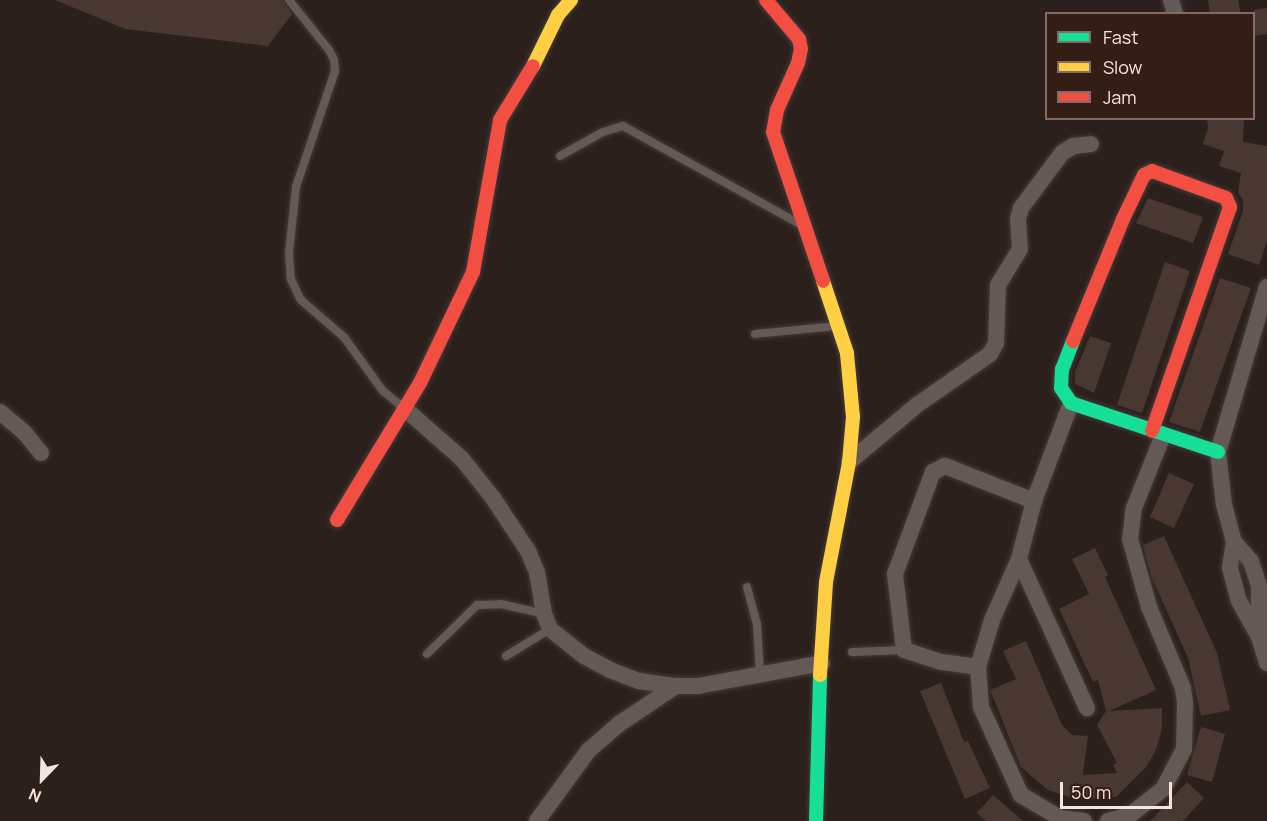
<!DOCTYPE html>
<style>
body{margin:0}
#map{position:relative;width:1267px;height:821px;overflow:hidden;background:#2c201c;font-family:Manrope,sans-serif}
div>[style]{position:absolute}
.building>*{inset:0;background:#493831}
.roads{filter:drop-shadow(0 0 2px #453a37) drop-shadow(0 0 2px #453a37)}
.lane>*{height:8px;margin:-4px;padding:0 4px;transform-origin:4px;border-radius:4px;background:#635a56}
.street>*{height:16px;margin:-8px;padding:0 8px;transform-origin:8px;border-radius:8px;background:#635a56}
.fast>*{height:14px;margin:-7px;padding:0 7px;transform-origin:7px;border-radius:7px;background:#16e098}
.slow>*{height:14px;margin:-7px;padding:0 7px;transform-origin:7px;border-radius:7px;background:#ffcf43}
.jam>*{height:14px;margin:-7px;padding:0 7px;transform-origin:7px;border-radius:7px;background:#f24e42}
span{translate:-50% -50%;white-space:nowrap;text-align:center;line-height:1.15;-webkit-text-stroke:4.5px #331d15;paint-order:stroke}
.legend{position:absolute;left:1045px;top:12px;width:210px;height:108px;box-sizing:border-box;background:#331d15;border:2px solid #816d66;margin:0;padding:8px 10px;list-style:none;font-size:18px;color:#f5e5df}
.legend li{display:flex;align-items:center;gap:12px;height:30px}
.legend b{width:30px;border:2px solid #816d66}
.north{position:absolute;left:12px;top:749px;width:60px;height:60px;-webkit-text-stroke:4px #331d15;paint-order:stroke;rotate:203deg;font-size:16px;font-weight:700;line-height:24px;text-align:center;color:#f5e5df}
.north::after{content:'';display:block;margin:auto;width:21px;height:27px;background:#f5e5df;clip-path:polygon(50% 0,100% 100%,50% 72%,0 100%)}
.scale{position:absolute;left:1060px;top:782px;width:112px;height:27px;box-sizing:border-box;border:3px solid #f5e5df;border-top:0;padding-left:8px;font-size:18px;line-height:21px;white-space:nowrap;color:#f5e5df;-webkit-text-stroke:4px #331d15;paint-order:stroke}
</style>
<div id="map">
<div class="building">
<div style="clip-path:polygon(55px 0,283px 0,292px 14px,268px 46px,125px 29px)"></div>
<div style="clip-path:polygon(1208px 0,1238px 0,1241px 14px,1210px 14px)"></div>
<div style="clip-path:polygon(1267px 8px,1267px 34px,1254px 36px,1254px 10px)"></div>
<div style="clip-path:polygon(1207px 118px,1244px 118px,1243px 142px,1267px 146px,1267px 241px,1259px 265px,1228px 254px,1243px 211px,1243px 200px,1238px 192px,1241px 173px,1219px 166px,1224px 151px,1203px 144px,1208px 128px)"></div>
<div style="clip-path:polygon(1148px 198px,1203px 217px,1193px 243px,1136px 223px)"></div>
<div style="clip-path:polygon(1165px 262px,1190px 271px,1142px 413px,1117px 405px)"></div>
<div style="clip-path:polygon(1220px 278px,1251px 288px,1200px 432px,1169px 422px)"></div>
<div style="clip-path:polygon(1090px 336px,1111px 343px,1094px 393px,1075px 384px,1075px 372px)"></div>
<div style="clip-path:polygon(1169px 473px,1194px 484px,1174px 528px,1150px 517px)"></div>
<div style="clip-path:polygon(1164px 536px,1217px 653px,1230px 710px,1201px 716px,1188px 658px,1151px 576px,1143px 545px)"></div>
<div style="clip-path:polygon(1095px 548px,1108px 575px,1105px 577px,1156px 690px,1109px 711px,1162px 708px,1162px 728px,1156px 750px,1146px 767px,1116px 797px,1076px 799px,1048px 790px,1021px 767px,990px 690px,1016px 679px,1003px 651px,1026px 641px,1062px 725px,1072px 735px,1088px 736px,1083px 775px,1117px 773px,1113px 765px,1117px 763px,1097px 725px,1106px 711px,1098px 680px,1093px 682px,1059px 609px,1089px 594px,1072px 559px)"></div>
<div style="clip-path:polygon(941px 683px,964px 742px,968px 741px,990px 788px,965px 799px,920px 691px)"></div>
<div style="clip-path:polygon(1201px 727px,1225px 734px,1212px 782px,1187px 775px)"></div>
<div style="clip-path:polygon(1187px 782px,1204px 798px,1183px 821px,1150px 821px)"></div>
<div style="clip-path:polygon(993px 795px,1023px 821px,986px 821px,977px 813px)"></div>
</div>
<div class="roads">
<div class="lane">
<div style="left:289px;top:0;width:64px;rotate:51.3deg"></div>
<div style="left:329px;top:50px;width:11px;rotate:63deg"></div>
<div style="left:334px;top:60px;width:11px;rotate:85deg"></div>
<div style="left:335px;top:71px;width:122px;rotate:108.6deg"></div>
<div style="left:296px;top:187px;width:66px;rotate:96.1deg"></div>
<div style="left:289px;top:253px;width:26px;rotate:86deg"></div>
<div style="left:291px;top:279px;width:23px;rotate:65deg"></div>
<div style="left:301px;top:300px;width:57px;rotate:40.7deg"></div>
<div style="left:344px;top:337px;width:67px;rotate:54.2deg"></div>
<div style="left:383px;top:391px;width:26px;rotate:39deg"></div>
<div style="left:560px;top:156px;width:49px;rotate:-29.2deg"></div>
<div style="left:603px;top:132px;width:21px;rotate:-17deg"></div>
<div style="left:623px;top:126px;width:200px;rotate:29deg"></div>
<div style="left:755px;top:334px;width:82px;rotate:-5.6deg"></div>
<div style="left:747px;top:587px;width:38px;rotate:75deg"></div>
<div style="left:757px;top:624px;width:50px;rotate:86.6deg"></div>
<div style="left:852px;top:652px;width:52px;rotate:-2.2deg"></div>
<div style="left:427px;top:654px;width:70px;rotate:-44.4deg"></div>
<div style="left:477px;top:605px;width:24px;rotate:-2deg"></div>
<div style="left:501px;top:604px;width:44px;rotate:13.1deg"></div>
<div style="left:506px;top:656px;width:52px;rotate:-31.5deg"></div>
</div>
<div class="street">
<div style="left:1171px;top:0;width:15px;rotate:74deg"></div>
<div style="left:1071px;top:403px;width:105px;rotate:110.7deg"></div>
<div style="left:1034px;top:501px;width:60px;rotate:104.5deg"></div>
<div style="left:1019px;top:559px;width:67px;rotate:113.9deg"></div>
<div style="left:992px;top:620px;width:49px;rotate:106.6deg"></div>
<div style="left:978px;top:667px;width:40px;rotate:85.7deg"></div>
<div style="left:981px;top:707px;width:97px;rotate:65.6deg"></div>
<div style="left:1021px;top:795px;width:45px;rotate:30.5deg"></div>
<div style="left:1060px;top:818px;width:24px;rotate:7deg"></div>
<div style="left:404px;top:408px;width:77px;rotate:41.3deg"></div>
<div style="left:462px;top:459px;width:50px;rotate:51.5deg"></div>
<div style="left:493px;top:498px;width:64px;rotate:56.6deg"></div>
<div style="left:528px;top:551px;width:23px;rotate:67deg"></div>
<div style="left:537px;top:572px;width:43px;rotate:80.5deg"></div>
<div style="left:544px;top:614px;width:16px;rotate:68deg"></div>
<div style="left:550px;top:629px;width:43px;rotate:38.5deg"></div>
<div style="left:584px;top:656px;width:30px;rotate:28deg"></div>
<div style="left:610px;top:670px;width:31px;rotate:21deg"></div>
<div style="left:639px;top:681px;width:37px;rotate:8deg"></div>
<div style="left:676px;top:686px;width:22px"></div>
<div style="left:698px;top:686px;width:126px;rotate:-10.5deg"></div>
<div style="left:0;top:412px;width:31px;rotate:40deg"></div>
<div style="left:24px;top:432px;width:27px;rotate:51deg"></div>
<div style="left:849px;top:462px;width:89px;rotate:-40deg"></div>
<div style="left:917px;top:405px;width:89px;rotate:-34.9deg"></div>
<div style="left:990px;top:354px;width:13px;rotate:-61deg"></div>
<div style="left:996px;top:343px;width:58px;rotate:-88deg"></div>
<div style="left:998px;top:285px;width:42px;rotate:-58.6deg"></div>
<div style="left:1020px;top:249px;width:30px;rotate:-94deg"></div>
<div style="left:1018px;top:219px;width:11px;rotate:-75deg"></div>
<div style="left:1021px;top:208px;width:69px;rotate:-53.3deg"></div>
<div style="left:1062px;top:153px;width:13px;rotate:-32deg"></div>
<div style="left:1073px;top:146px;width:18px;rotate:-6deg"></div>
<div style="left:1234px;top:542px;width:38px;rotate:-105deg"></div>
<div style="left:1224px;top:505px;width:53px;rotate:-96.5deg"></div>
<div style="left:1218px;top:452px;width:172px;rotate:-73.5deg"></div>
<div style="left:1019px;top:559px;width:164px;rotate:65.5deg"></div>
<div style="left:1259px;top:637px;width:51px;rotate:-90deg"></div>
<div style="left:1259px;top:586px;width:26px;rotate:-108deg"></div>
<div style="left:1251px;top:561px;width:25px;rotate:-132deg"></div>
<div style="left:1234px;top:542px;width:26px;rotate:99deg"></div>
<div style="left:1230px;top:568px;width:34px;rotate:75deg"></div>
<div style="left:1239px;top:601px;width:41px;rotate:60.9deg"></div>
<div style="left:1259px;top:637px;width:27px;rotate:73deg"></div>
<div style="left:978px;top:667px;width:37px;rotate:-172deg"></div>
<div style="left:941px;top:662px;width:39px;rotate:-162deg"></div>
<div style="left:904px;top:650px;width:77px;rotate:-96.8deg"></div>
<div style="left:895px;top:574px;width:109px;rotate:-69.6deg"></div>
<div style="left:933px;top:472px;width:13px;rotate:-27deg"></div>
<div style="left:945px;top:466px;width:96px;rotate:21.5deg"></div>
<div style="left:537px;top:821px;width:87px;rotate:-53.9deg"></div>
<div style="left:588px;top:751px;width:41px;rotate:-41.1deg"></div>
<div style="left:619px;top:724px;width:69px;rotate:-33.7deg"></div>
<div style="left:1108px;top:821px;width:23px;rotate:-15deg"></div>
<div style="left:1130px;top:815px;width:42px;rotate:-38.2deg"></div>
<div style="left:1163px;top:789px;width:45px;rotate:-62.3deg"></div>
<div style="left:1184px;top:749px;width:46px;rotate:-88.8deg"></div>
<div style="left:1185px;top:703px;width:15px;rotate:-98deg"></div>
<div style="left:1183px;top:688px;width:88px;rotate:-112.8deg"></div>
<div style="left:1149px;top:607px;width:71px;rotate:-105.6deg"></div>
<div style="left:1130px;top:539px;width:31px;rotate:-83deg"></div>
<div style="left:1134px;top:508px;width:79px;rotate:-68.3deg"></div>
</div>
<div class="fast">
<div style="left:1073px;top:341px;width:30px;rotate:111deg"></div>
<div style="left:1062px;top:369px;width:19px;rotate:93deg"></div>
<div style="left:1061px;top:388px;width:18px;rotate:56deg"></div>
<div style="left:1071px;top:403px;width:155px;rotate:18.4deg"></div>
<div style="left:816px;top:821px;width:146px;rotate:-88.4deg"></div>
</div>
<div class="slow">
<div style="left:533px;top:66px;width:57px;rotate:-63.9deg"></div>
<div style="left:558px;top:15px;width:20px;rotate:-49deg"></div>
<div style="left:820px;top:675px;width:93px;rotate:-86.3deg"></div>
<div style="left:826px;top:582px;width:122px;rotate:-79.1deg"></div>
<div style="left:849px;top:462px;width:45px;rotate:-84.9deg"></div>
<div style="left:853px;top:417px;width:64px;rotate:-95.4deg"></div>
<div style="left:847px;top:353px;width:76px;rotate:-108.4deg"></div>
</div>
<div class="jam">
<div style="left:766px;top:0;width:51px;rotate:49.8deg"></div>
<div style="left:799px;top:39px;width:10px;rotate:79deg"></div>
<div style="left:801px;top:49px;width:14px;rotate:102deg"></div>
<div style="left:798px;top:63px;width:51px;rotate:114.1deg"></div>
<div style="left:777px;top:110px;width:22px;rotate:100deg"></div>
<div style="left:773px;top:132px;width:157px;rotate:71.4deg"></div>
<div style="left:1073px;top:341px;width:132px;rotate:-67.7deg"></div>
<div style="left:1123px;top:219px;width:49px;rotate:-64.5deg"></div>
<div style="left:1144px;top:175px;width:9px;rotate:-27deg"></div>
<div style="left:1152px;top:171px;width:79px;rotate:20deg"></div>
<div style="left:1226px;top:198px;width:10px;rotate:66deg"></div>
<div style="left:1230px;top:207px;width:237px;rotate:109.2deg"></div>
<div style="left:337px;top:520px;width:160px;rotate:-58.8deg"></div>
<div style="left:420px;top:383px;width:123px;rotate:-64.5deg"></div>
<div style="left:473px;top:272px;width:154px;rotate:-79.9deg"></div>
<div style="left:500px;top:120px;width:63px;rotate:-58.6deg"></div>
</div>
</div>
<ul class="legend">
<li><b style="height:8px;background:#16e098"></b>Fast</li>
<li><b style="height:8px;background:#ffcf43"></b>Slow</li>
<li><b style="height:8px;background:#f24e42"></b>Jam</li>
</ul>
<div class="north">N</div>
<div class="scale">50 m</div>
</div>
